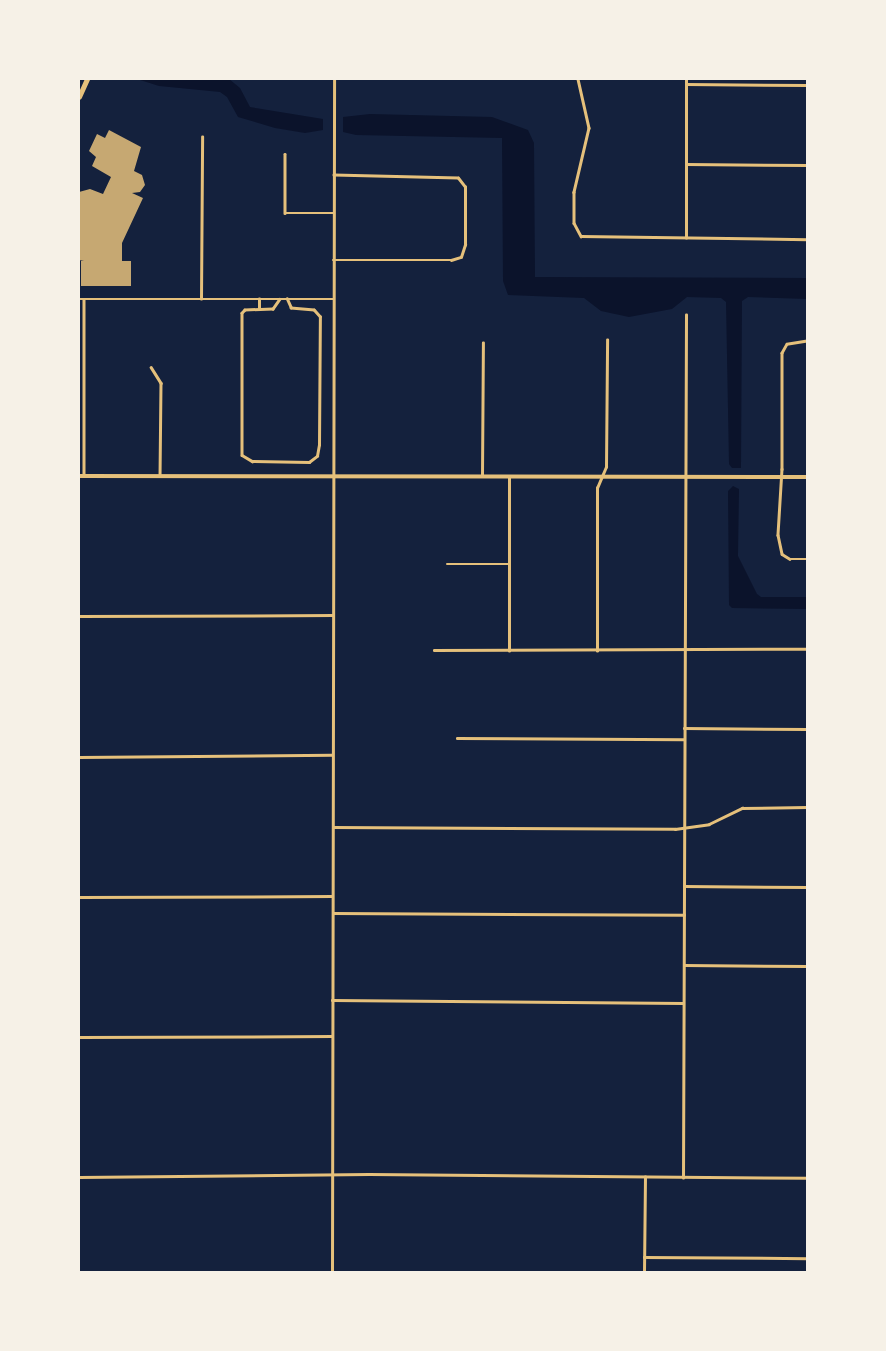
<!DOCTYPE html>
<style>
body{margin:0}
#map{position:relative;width:886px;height:1351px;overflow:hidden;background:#14213d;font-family:"Alegreya Sans",sans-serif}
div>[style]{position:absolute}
.water>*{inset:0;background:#0b132b}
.building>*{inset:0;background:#c6a872}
.minor>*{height:2.5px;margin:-1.25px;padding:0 1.25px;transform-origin:1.25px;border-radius:1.25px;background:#e5c07b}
.tertiary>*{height:3px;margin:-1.5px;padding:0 1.5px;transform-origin:1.5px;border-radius:1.5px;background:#e5c07b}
.secondary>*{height:4px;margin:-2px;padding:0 2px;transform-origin:2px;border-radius:2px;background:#e5c07b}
.trunk>*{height:4.5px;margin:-2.25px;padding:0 2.25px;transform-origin:2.25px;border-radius:2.25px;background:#e5c07b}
span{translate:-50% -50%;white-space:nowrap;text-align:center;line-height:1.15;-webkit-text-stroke:4.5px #f6f1e7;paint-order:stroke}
.frame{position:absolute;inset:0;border:80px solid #f6f1e7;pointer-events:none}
</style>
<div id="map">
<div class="water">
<div style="clip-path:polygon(137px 79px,229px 79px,240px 88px,250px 107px,323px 119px,323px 130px,305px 133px,275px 128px,238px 117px,227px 97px,220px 92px,159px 86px)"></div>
<div style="clip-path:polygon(370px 114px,492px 117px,528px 130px,534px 143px,535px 277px,807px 278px,807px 299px,748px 297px,742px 301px,741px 468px,732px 468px,729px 464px,726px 302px,721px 298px,687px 297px,672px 309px,629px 317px,601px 311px,584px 298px,508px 295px,503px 281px,502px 138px,356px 135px,343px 132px,343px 117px)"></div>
<div style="clip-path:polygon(733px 486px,739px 489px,738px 556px,757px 594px,761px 597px,807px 597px,807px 609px,732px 608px,729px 605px,728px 491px)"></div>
</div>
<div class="building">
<div style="clip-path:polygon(109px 130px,141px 147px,134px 171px,142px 175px,145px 185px,140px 192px,132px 193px,143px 198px,122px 243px,122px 261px,131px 261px,131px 286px,81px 286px,81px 261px,84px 261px,79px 260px,79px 192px,90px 189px,103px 194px,111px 177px,92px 166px,96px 157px,89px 151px,97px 134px,105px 138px)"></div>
</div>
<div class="minor">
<div style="left:578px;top:79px;width:50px;rotate:77.3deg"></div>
<div style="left:589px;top:128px;width:66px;rotate:103.2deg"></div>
<div style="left:574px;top:192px;width:31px;rotate:90deg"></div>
<div style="left:574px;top:223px;width:15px;rotate:62deg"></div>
<div style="left:581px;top:236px;width:226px;rotate:0.8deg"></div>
<div style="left:686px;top:84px;width:121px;rotate:0.5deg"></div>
<div style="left:285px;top:154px;width:59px;rotate:90deg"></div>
<div style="left:285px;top:213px;width:49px"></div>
<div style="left:686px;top:164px;width:121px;rotate:0.5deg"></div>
<div style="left:686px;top:238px;width:159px;rotate:-90deg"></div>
<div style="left:333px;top:260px;width:118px"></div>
<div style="left:451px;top:260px;width:10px;rotate:-17deg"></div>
<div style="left:461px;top:257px;width:13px;rotate:-72deg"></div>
<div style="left:465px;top:245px;width:58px;rotate:-90deg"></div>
<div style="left:465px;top:187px;width:11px;rotate:-128deg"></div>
<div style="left:458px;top:178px;width:124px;rotate:-178.6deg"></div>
<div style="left:79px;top:299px;width:254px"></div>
<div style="left:84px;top:299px;width:176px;rotate:90deg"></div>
<div style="left:201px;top:299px;width:162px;rotate:-89.6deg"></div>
<div style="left:280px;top:299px;width:12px;rotate:125deg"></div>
<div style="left:273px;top:309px;width:28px;rotate:178deg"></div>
<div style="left:245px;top:310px;width:4px;rotate:135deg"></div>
<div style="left:242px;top:313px;width:142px;rotate:90deg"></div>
<div style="left:242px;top:455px;width:12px;rotate:31deg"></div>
<div style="left:252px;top:461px;width:57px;rotate:1deg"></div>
<div style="left:309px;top:462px;width:10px;rotate:-37deg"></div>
<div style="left:317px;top:456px;width:11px;rotate:-80deg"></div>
<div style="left:319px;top:445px;width:128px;rotate:-89.6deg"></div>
<div style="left:320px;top:317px;width:9px;rotate:-131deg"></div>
<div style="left:314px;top:310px;width:23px;rotate:-175deg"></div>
<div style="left:291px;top:308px;width:10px;rotate:-114deg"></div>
<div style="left:259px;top:309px;width:10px;rotate:-90deg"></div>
<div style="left:807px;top:341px;width:20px;rotate:171deg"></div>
<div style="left:787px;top:344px;width:10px;rotate:119deg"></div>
<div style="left:782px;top:353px;width:116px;rotate:90deg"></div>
<div style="left:782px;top:469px;width:66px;rotate:93.5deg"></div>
<div style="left:778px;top:535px;width:19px;rotate:78deg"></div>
<div style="left:782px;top:554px;width:9px;rotate:32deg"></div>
<div style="left:790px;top:559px;width:17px"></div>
<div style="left:151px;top:367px;width:19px;rotate:58deg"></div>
<div style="left:161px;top:383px;width:93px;rotate:90.6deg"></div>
<div style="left:482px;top:475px;width:132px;rotate:-89.6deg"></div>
<div style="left:447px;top:564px;width:62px"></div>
<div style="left:79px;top:616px;width:254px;rotate:-0.2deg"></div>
<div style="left:434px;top:650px;width:373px;rotate:-0.2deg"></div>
<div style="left:509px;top:651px;width:174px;rotate:-90deg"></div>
<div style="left:597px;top:651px;width:163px;rotate:-90deg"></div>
<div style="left:597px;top:488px;width:23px;rotate:-67deg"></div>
<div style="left:606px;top:467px;width:127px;rotate:-89.5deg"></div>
<div style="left:684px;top:728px;width:123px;rotate:0.5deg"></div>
<div style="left:457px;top:738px;width:227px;rotate:0.3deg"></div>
<div style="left:79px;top:757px;width:253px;rotate:-0.5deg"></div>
<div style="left:333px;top:827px;width:342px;rotate:0.3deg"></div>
<div style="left:675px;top:829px;width:34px;rotate:-8deg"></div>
<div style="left:709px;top:824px;width:37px;rotate:-26deg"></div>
<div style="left:742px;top:808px;width:65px;rotate:-0.9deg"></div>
<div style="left:684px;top:886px;width:123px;rotate:0.5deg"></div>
<div style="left:79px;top:897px;width:253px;rotate:-0.2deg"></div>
<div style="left:333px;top:913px;width:351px;rotate:0.3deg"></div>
<div style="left:684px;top:965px;width:123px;rotate:0.5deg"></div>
<div style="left:332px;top:1000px;width:351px;rotate:0.5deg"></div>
<div style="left:79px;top:1037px;width:253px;rotate:-0.2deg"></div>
<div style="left:683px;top:1178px;width:863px;rotate:-89.8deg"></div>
<div style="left:644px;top:1257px;width:163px;rotate:0.4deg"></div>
<div style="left:644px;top:1272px;width:95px;rotate:-89.4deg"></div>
</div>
<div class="tertiary">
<div style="left:79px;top:1177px;width:290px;rotate:-0.6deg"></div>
<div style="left:369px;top:1174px;width:438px;rotate:0.5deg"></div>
<div style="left:332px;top:1272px;width:1193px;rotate:-89.9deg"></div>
</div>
<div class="secondary">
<div style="left:79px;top:476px;width:728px;rotate:0.08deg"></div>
</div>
<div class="trunk">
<div style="left:79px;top:97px;width:20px;rotate:-66deg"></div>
</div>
<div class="frame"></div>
</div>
